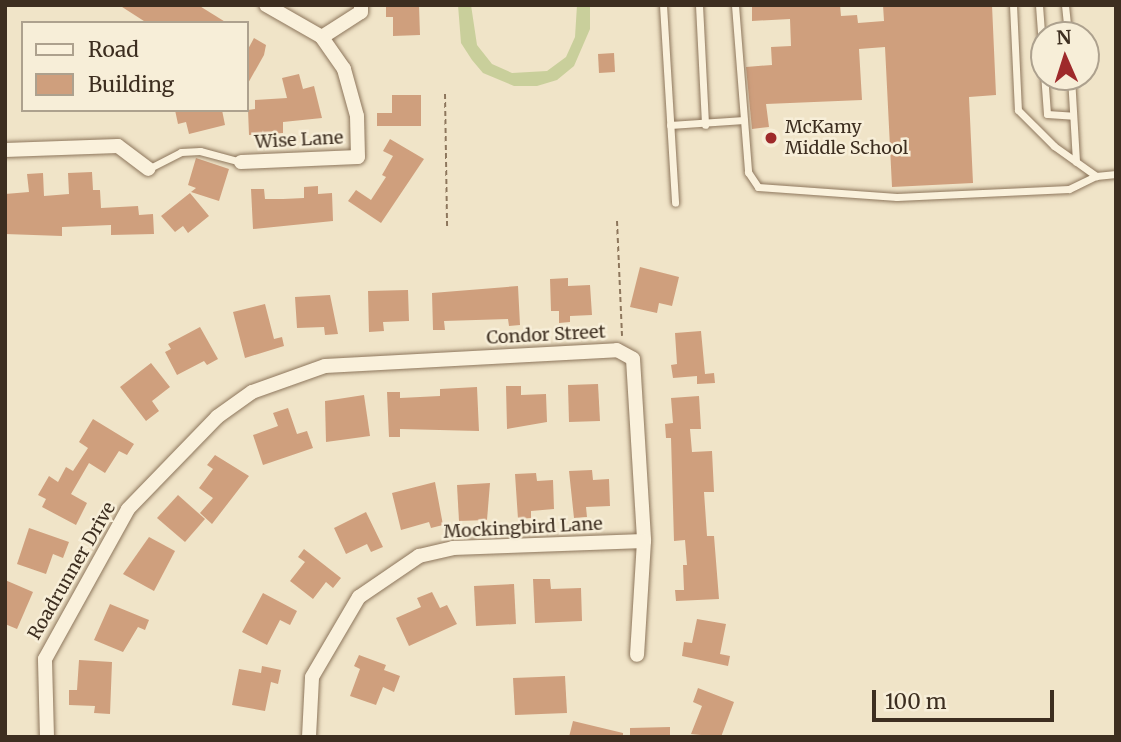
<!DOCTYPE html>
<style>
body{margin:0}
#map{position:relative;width:1121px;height:742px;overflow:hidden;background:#f0e4c8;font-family:Merriweather,serif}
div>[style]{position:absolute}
.green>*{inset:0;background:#c9cf9b}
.building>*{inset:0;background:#cf9f7d}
.path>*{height:2px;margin-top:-1px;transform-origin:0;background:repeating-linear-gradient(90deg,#8d765c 0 5px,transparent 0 8.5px)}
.roads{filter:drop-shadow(0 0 2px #8d765c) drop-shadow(0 0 2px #8d765c)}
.lane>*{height:7px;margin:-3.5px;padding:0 3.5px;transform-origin:3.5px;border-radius:3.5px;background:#faf1dc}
.street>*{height:14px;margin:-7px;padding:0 7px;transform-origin:7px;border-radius:7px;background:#faf1dc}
.dots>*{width:19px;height:19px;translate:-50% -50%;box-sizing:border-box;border:4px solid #f7eed8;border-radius:50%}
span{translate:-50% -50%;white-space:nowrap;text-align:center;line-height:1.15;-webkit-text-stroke:5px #f7eed8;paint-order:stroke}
.poi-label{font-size:18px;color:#3d2e20}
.left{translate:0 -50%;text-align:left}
.street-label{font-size:18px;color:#3d2e20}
.frame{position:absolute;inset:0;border:7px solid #3d2e20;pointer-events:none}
.legend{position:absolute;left:21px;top:21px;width:228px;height:91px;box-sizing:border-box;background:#f7eed8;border:2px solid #ada18e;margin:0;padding:9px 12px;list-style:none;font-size:21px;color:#3d2e20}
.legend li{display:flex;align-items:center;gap:14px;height:35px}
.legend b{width:35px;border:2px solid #ada18e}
.north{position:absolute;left:1030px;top:21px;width:70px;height:70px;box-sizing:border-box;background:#f7eed8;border:2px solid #ada18e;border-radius:50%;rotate:357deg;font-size:19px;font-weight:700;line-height:28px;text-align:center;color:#3d2e20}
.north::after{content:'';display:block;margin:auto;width:24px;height:32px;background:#9e2a2b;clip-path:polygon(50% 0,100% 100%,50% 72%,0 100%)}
.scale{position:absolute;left:872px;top:690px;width:182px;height:32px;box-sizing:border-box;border:4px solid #3d2e20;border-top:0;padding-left:9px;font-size:21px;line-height:24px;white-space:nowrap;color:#3d2e20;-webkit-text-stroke:5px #f7eed8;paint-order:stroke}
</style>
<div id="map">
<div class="green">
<div style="clip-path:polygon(458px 5px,471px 5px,477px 45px,492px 64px,512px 73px,547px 71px,566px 57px,575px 37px,577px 5px,590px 5px,590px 29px,574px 66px,557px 80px,537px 86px,514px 86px,483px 73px,472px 60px,461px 43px)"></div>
</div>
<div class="building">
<div style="clip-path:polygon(119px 5px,198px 5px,227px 23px,147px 23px)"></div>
<div style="clip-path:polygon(386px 5px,419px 5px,420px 35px,393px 36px,393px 17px,386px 17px)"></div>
<div style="clip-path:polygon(752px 5px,840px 5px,841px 16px,857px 15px,858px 23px,884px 21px,883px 5px,992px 5px,996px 95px,969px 97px,973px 183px,892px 187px,885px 47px,859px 49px,862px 100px,766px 104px,769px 127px,752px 129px,746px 67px,772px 65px,771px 47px,791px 46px,790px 19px,752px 21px)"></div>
<div style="clip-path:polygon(254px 38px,266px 45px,264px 55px,247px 85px,247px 51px)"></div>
<div style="clip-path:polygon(614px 53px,615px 72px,599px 73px,598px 54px)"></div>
<div style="clip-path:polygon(299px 74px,303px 89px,314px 86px,322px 118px,283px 122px,283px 133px,249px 135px,248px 110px,255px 109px,255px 100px,287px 98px,282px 78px)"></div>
<div style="clip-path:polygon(392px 95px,421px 95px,421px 126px,377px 126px,377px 113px,392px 113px)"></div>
<div style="clip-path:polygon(175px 110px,222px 110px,225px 125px,189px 134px,186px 122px,178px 124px)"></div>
<div style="clip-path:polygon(390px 139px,424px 159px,381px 223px,348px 201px,356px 190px,371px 200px,386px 177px,382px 175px,393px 156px,383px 151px)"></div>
<div style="clip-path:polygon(196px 158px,229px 169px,219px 201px,191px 192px,196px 188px,188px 185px)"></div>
<div style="clip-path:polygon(92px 172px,93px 190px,100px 190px,101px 208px,138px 206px,139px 215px,153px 214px,154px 234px,111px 235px,111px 225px,62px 227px,62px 236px,5px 234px,5px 194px,29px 192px,27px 174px,43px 173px,44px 196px,69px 194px,68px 173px)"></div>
<div style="clip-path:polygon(318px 186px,318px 194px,332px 193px,333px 221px,253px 229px,251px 189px,264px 189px,265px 199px,283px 199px,304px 198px,304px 187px)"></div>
<div style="clip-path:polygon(190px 193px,209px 216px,188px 233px,183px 226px,175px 232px,161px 216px)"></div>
<div style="clip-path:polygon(640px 267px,679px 277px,672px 306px,659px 303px,657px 313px,630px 307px)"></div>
<div style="clip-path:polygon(568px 278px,568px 286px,590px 285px,592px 315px,570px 316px,570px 322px,559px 323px,559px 311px,551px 311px,550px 279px)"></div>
<div style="clip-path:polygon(518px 286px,520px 325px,509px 326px,508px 319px,444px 321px,445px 330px,433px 330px,432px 293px)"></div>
<div style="clip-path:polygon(408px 290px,409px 321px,383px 322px,384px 331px,369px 332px,368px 291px)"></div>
<div style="clip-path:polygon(330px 295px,338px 334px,325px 335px,324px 327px,297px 328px,295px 297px)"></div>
<div style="clip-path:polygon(265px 304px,274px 339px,282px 337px,284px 346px,245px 358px,233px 312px)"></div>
<div style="clip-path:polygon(200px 327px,218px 359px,207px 365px,204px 361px,177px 375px,165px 352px,171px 349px,168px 344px)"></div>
<div style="clip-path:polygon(701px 331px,705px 374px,714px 373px,715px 383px,697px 384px,697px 376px,673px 378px,671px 365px,677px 364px,675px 333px)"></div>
<div style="clip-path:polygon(151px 363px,170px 387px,152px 401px,159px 411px,146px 421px,120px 387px)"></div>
<div style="clip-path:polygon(598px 384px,600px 421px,569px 422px,568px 385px)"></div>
<div style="clip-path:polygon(506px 386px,521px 386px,521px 395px,546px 394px,547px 422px,507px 429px)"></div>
<div style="clip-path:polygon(477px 387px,479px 431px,400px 429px,400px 437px,389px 437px,387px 392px,400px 392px,400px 398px,440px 396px,440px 389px)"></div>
<div style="clip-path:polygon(364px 395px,370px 436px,326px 442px,325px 401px)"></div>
<div style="clip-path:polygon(699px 396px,701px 429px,690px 429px,692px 452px,712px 451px,714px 492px,704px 492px,707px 536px,714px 536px,719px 599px,676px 601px,675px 590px,684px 590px,683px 565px,687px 565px,685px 540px,674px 541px,671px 438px,666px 438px,665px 424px,673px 423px,671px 398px)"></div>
<div style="clip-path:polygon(288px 408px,297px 434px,307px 431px,313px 448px,263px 465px,253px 435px,278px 426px,273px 413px)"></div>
<div style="clip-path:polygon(93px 419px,134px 444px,127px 455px,119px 451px,105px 473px,89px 463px,71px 494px,87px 503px,76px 525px,42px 507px,46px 499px,38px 495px,49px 476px,58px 482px,66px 467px,73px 471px,88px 448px,79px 442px)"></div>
<div style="clip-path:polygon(215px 455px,249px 476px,212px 524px,200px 513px,213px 498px,199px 488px,213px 469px,207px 465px)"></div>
<div style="clip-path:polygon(592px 470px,593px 480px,609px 479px,610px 506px,586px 507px,587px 517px,574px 518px,569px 471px)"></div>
<div style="clip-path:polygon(536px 473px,537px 481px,553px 480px,554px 509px,531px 511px,531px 518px,518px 519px,515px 474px)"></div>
<div style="clip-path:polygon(435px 482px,443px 525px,431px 528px,429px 522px,401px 530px,392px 493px)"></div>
<div style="clip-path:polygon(490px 483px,487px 520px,459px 521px,457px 485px)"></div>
<div style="clip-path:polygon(178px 495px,205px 519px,185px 542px,157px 518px)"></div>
<div style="clip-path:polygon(366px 512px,383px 547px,371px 552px,367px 544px,346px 554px,334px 528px)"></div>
<div style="clip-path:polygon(29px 528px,69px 542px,63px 558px,53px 554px,46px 574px,17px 564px)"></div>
<div style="clip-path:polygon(149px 537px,175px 551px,154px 591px,123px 574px)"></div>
<div style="clip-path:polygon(304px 549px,341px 578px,333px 588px,326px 582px,313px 599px,290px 581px,305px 562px,298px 557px)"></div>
<div style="clip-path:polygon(533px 579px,550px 579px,551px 589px,581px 588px,582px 621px,535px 623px)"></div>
<div style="clip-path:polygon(5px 580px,33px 592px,17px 629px,5px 624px)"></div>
<div style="clip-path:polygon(514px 584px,516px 624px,476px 626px,474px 586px)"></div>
<div style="clip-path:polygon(432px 592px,440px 608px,447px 605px,457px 624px,409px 646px,396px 618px,421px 607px,417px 598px)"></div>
<div style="clip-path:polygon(263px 593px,297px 611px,290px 625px,280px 620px,267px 645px,242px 632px)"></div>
<div style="clip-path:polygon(110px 604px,149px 620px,145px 630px,138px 627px,123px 652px,94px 640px)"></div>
<div style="clip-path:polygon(697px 619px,726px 624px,720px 654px,730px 656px,728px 666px,682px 656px,684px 642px,692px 643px)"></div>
<div style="clip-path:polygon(359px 655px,386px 665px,384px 670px,400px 676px,394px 692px,383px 687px,376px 705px,350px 696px,360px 669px,354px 666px)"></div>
<div style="clip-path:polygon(79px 660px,112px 662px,110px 714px,94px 713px,95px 706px,69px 705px,69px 690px,77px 690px)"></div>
<div style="clip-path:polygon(262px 666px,281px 670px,278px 684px,271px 682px,265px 711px,232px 705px,239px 669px,261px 673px)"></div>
<div style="clip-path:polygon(565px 676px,567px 713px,515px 715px,513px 678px)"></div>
<div style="clip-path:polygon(698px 688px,734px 702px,721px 737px,691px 734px,702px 706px,693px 702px)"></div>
<div style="clip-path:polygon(573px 721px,623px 733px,623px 737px,569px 737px)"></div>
<div style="clip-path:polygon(670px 727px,670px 737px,630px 737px,630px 728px)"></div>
</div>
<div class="path">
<div style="left:445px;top:94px;width:132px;rotate:89.1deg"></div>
<div style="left:617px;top:221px;width:115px;rotate:87.5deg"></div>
</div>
<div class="roads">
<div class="lane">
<div style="left:663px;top:5px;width:198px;rotate:86.5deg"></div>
<div style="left:699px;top:5px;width:120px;rotate:87.1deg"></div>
<div style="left:735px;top:5px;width:168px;rotate:85.5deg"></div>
<div style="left:748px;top:172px;width:18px;rotate:56deg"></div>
<div style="left:758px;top:187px;width:139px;rotate:4.1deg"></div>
<div style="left:897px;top:197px;width:172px;rotate:-2.7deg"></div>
<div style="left:1069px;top:189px;width:30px;rotate:-26deg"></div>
<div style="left:1096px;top:176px;width:20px;rotate:-6deg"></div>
<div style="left:1013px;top:5px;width:105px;rotate:87.3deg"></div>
<div style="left:1018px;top:110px;width:51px;rotate:45deg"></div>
<div style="left:1054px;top:146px;width:52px;rotate:35.5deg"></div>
<div style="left:1039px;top:5px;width:109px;rotate:85.8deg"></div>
<div style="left:1047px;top:114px;width:26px;rotate:4deg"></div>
<div style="left:1065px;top:5px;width:30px;rotate:84deg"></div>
<div style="left:1071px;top:77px;width:85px;rotate:86.6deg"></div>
<div style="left:670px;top:125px;width:74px;rotate:-3.9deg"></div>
<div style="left:148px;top:169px;width:37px;rotate:-27deg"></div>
<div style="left:181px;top:152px;width:19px;rotate:-3deg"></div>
<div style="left:200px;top:151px;width:42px;rotate:15deg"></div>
</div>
<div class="street">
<div style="left:322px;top:37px;width:46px;rotate:-32.7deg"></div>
<div style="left:361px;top:12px;width:7px;rotate:-90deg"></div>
<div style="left:5px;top:150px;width:113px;rotate:-2deg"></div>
<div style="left:118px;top:146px;width:38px;rotate:37deg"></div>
<div style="left:241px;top:162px;width:117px;rotate:-2.4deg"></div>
<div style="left:358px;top:157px;width:41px;rotate:-91.4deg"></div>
<div style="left:357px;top:116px;width:49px;rotate:-105.5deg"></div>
<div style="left:344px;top:69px;width:39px;rotate:-125deg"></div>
<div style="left:322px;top:37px;width:64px;rotate:-150.3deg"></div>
<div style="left:47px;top:737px;width:78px;rotate:-91.5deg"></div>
<div style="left:45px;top:659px;width:171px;rotate:-61deg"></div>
<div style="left:128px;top:509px;width:128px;rotate:-45.9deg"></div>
<div style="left:217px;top:417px;width:43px;rotate:-35.5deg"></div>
<div style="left:252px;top:392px;width:77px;rotate:-19.6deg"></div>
<div style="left:325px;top:366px;width:292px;rotate:-3.1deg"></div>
<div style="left:617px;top:350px;width:18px;rotate:29deg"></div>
<div style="left:633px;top:359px;width:182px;rotate:86.5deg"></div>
<div style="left:644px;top:541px;width:114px;rotate:93.5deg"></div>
<div style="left:309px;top:737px;width:60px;rotate:-87.1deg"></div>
<div style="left:312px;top:677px;width:93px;rotate:-59.6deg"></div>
<div style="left:359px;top:597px;width:73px;rotate:-34.3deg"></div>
<div style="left:419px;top:556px;width:35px;rotate:-13deg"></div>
<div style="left:453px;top:548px;width:191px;rotate:-2.1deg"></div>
</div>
</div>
<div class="dots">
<div style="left:771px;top:138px;background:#9e2a2b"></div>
</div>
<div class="poi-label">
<span class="left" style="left:785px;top:138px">McKamy<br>Middle School</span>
</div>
<div class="street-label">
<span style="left:299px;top:140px;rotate:-3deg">Wise Lane</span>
<span style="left:546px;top:335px;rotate:-3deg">Condor Street</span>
<span style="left:523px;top:528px;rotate:-3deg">Mockingbird Lane</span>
<span style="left:72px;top:571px;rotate:-60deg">Roadrunner Drive</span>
</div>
<div class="frame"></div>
<ul class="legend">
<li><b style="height:9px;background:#faf1dc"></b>Road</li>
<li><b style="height:19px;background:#cf9f7d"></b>Building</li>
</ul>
<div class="north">N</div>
<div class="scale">100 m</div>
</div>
